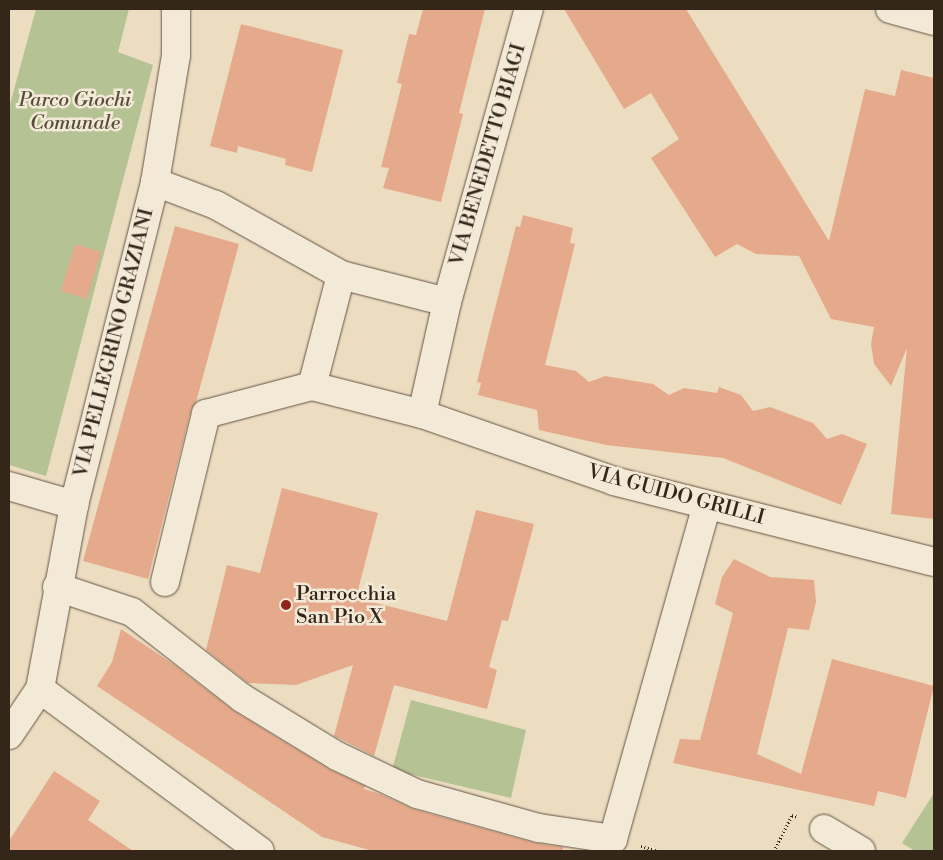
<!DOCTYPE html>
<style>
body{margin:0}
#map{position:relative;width:943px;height:860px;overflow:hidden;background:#ecddc1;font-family:"Libre Bodoni",serif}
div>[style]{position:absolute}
.green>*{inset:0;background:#b5c294}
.building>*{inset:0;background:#e5a98b}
.path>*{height:3px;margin-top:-1.5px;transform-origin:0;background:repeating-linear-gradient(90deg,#34271a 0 1px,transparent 0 3.5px)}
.roads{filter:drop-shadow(0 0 1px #625444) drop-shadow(0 0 1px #625444)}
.minor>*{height:28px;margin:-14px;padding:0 14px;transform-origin:14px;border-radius:14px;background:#f3e9d7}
.dots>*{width:14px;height:14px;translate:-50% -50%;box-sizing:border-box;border:2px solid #f3e9d7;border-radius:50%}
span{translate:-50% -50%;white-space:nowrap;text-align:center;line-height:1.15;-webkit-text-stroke:5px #f3e9d7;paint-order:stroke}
.park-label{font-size:20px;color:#544e38;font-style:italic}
.street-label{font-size:20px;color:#34271a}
.poi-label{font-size:20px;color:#34271a}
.left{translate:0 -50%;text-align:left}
.frame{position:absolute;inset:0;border:10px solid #34271a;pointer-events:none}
</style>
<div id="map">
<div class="green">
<div style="clip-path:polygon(36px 9px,129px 9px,118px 52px,153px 65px,46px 476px,9px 465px,9px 108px)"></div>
<div style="clip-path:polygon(411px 700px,526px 730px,511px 798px,392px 770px)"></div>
<div style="clip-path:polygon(934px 793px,934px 851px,915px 851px,902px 843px)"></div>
</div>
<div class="building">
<div style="clip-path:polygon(423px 9px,485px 9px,459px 113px,463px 114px,441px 202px,383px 188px,389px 168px,381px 167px,402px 84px,397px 83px,409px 34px,416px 35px)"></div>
<div style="clip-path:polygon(564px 9px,686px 9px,829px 241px,865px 89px,895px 96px,901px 70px,934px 78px,934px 519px,891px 514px,907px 348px,891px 386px,874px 364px,871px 344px,874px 327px,831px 319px,799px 256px,756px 254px,737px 244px,715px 257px,651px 158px,679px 139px,651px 93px,624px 109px)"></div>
<div style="clip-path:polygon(241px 24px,343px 50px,312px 172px,285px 165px,286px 159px,238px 146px,237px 153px,210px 146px)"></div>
<div style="clip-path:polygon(523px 215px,573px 228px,570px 243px,575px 244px,545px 365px,576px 371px,589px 382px,605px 376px,653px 384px,669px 395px,684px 388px,717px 393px,719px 387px,741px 395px,753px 411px,770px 407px,813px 423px,827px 439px,842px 434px,867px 444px,841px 505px,723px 458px,606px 445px,539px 430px,537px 410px,478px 395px,481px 383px,477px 382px,488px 336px,516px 226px,520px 227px)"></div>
<div style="clip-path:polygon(175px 226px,239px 244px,196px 402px,191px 410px,148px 579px,83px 561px)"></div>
<div style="clip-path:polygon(75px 244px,101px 252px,87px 299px,61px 291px)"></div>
<div style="clip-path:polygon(282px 488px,378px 513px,356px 598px,447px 621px,476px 510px,534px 524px,508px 621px,502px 620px,489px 667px,497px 670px,487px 709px,394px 685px,374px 756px,334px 736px,353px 665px,296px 685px,248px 683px,206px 650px,227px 565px,260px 573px)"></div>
<div style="clip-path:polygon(734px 559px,770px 577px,814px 580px,816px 602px,809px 630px,788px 628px,757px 754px,801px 774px,832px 659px,934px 686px,906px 798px,878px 791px,874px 806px,673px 763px,680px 739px,700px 740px,733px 613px,715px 604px,722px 577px)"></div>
<div style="clip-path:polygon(121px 629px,173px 664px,234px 711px,329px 769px,365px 786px,364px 789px,380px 794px,413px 809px,535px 843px,563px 847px,563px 851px,373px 851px,322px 837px,97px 686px,112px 662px)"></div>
<div style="clip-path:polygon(54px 771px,100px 801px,88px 820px,133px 851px,9px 851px,9px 841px)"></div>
</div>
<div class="path">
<div style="left:641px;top:846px;width:19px;rotate:16deg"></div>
<div style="left:774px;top:851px;width:40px;rotate:-63.4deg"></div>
<div style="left:792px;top:815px;width:6px;rotate:18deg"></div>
</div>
<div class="roads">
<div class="minor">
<div style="left:890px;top:9px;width:46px;rotate:15.3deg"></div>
<div style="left:155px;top:182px;width:65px;rotate:20.7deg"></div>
<div style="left:216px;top:205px;width:143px;rotate:29.2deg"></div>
<div style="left:447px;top:302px;width:109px;rotate:-165.7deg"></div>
<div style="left:341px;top:275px;width:115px;rotate:104.6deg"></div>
<div style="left:312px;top:386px;width:114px;rotate:14.3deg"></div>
<div style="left:422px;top:414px;width:115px;rotate:-77.4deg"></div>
<div style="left:447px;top:302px;width:304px;rotate:-74.4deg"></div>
<div style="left:422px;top:414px;width:203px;rotate:19.2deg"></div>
<div style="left:614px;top:481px;width:330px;rotate:14.2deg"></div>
<div style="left:9px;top:486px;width:68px;rotate:16.3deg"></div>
<div style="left:165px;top:582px;width:173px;rotate:-76.3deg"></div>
<div style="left:206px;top:414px;width:110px;rotate:-14.8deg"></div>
<div style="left:57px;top:587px;width:79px;rotate:18.4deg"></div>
<div style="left:132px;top:612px;width:140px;rotate:38deg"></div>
<div style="left:242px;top:698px;width:111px;rotate:31.4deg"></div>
<div style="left:337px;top:756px;width:89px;rotate:25.4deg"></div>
<div style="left:417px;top:794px;width:127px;rotate:15.6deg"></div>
<div style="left:539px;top:828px;width:75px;rotate:8.5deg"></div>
<div style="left:613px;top:839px;width:347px;rotate:-74.3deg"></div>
<div style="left:40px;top:689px;width:273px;rotate:36.4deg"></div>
<div style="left:9px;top:735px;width:55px;rotate:-56deg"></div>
<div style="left:40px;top:689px;width:187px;rotate:-79.5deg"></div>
<div style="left:74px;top:505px;width:333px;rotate:-75.9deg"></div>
<div style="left:155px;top:182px;width:129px;rotate:-80.6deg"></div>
<div style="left:176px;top:55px;width:46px;rotate:-90deg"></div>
<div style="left:824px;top:829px;width:43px;rotate:30.7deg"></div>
</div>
</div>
<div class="dots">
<div style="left:286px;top:605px;background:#8f2418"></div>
</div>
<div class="park-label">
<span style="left:75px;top:112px">Parco Giochi<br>Comunale</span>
</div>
<div class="street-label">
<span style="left:488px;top:155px;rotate:-74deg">VIA BENEDETTO BIAGI</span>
<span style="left:114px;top:343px;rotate:-76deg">VIA PELLEGRINO GRAZIANI</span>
<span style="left:676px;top:495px;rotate:15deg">VIA GUIDO GRILLI</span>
</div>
<div class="poi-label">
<span class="left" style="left:296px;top:606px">Parrocchia<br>San Pio X</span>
</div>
<div class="frame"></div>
</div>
